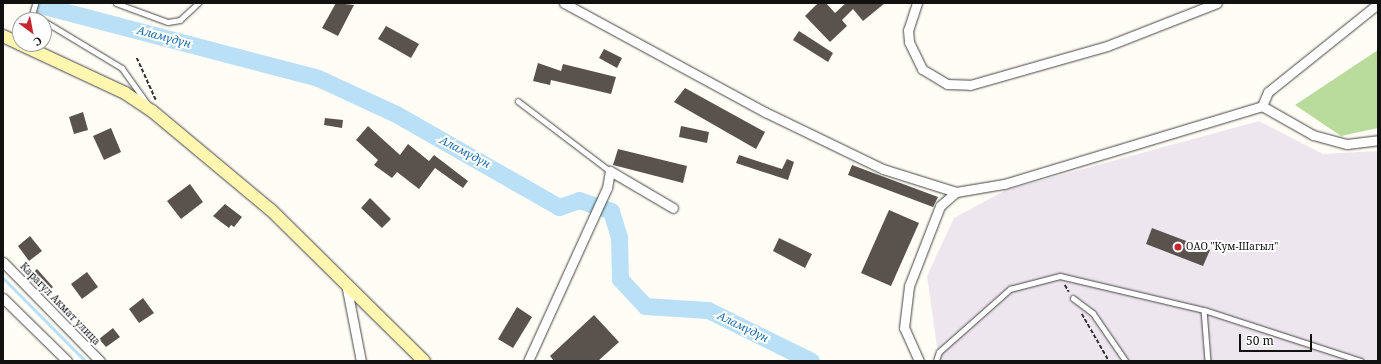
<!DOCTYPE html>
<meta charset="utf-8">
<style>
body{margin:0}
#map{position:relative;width:1381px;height:364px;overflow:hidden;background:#fffdf5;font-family:"Noto Serif",serif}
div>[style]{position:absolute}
.industrial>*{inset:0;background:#eee6ef}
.forest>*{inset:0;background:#b9dc9c}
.stream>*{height:3px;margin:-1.5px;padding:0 1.5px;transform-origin:1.5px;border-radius:1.5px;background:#b9e0f7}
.river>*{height:17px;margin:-8.5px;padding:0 8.5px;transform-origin:8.5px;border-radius:8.5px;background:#b9e0f7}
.building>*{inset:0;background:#5a524d}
.path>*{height:1.5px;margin-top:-0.75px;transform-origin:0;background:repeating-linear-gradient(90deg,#333 0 4px,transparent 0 6px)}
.roads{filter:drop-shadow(0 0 1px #444) drop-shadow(0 0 1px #444)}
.lane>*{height:4.5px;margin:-2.25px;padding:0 2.25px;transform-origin:2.25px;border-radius:2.25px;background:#fff}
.street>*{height:9px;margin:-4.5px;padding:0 4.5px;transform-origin:4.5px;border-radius:4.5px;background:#fff}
.secondary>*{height:12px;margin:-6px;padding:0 6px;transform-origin:6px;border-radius:6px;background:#fff6b0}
.dots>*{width:11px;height:11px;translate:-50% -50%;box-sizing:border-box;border:2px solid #fff;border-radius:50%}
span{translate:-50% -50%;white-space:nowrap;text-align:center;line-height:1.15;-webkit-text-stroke:4px #fff;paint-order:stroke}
.poi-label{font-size:10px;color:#111}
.left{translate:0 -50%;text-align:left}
.street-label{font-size:10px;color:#111}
.water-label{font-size:11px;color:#1768a6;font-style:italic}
.frame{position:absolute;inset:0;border:4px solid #111;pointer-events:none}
.north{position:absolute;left:12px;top:12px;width:40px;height:40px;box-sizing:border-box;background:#fff;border:1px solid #a0a0a0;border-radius:50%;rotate:148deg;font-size:11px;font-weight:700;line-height:16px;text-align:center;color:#111}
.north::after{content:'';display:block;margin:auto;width:14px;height:18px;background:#c4262e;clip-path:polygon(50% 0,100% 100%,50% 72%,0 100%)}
.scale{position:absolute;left:1239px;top:334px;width:73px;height:18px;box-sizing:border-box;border:2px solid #111;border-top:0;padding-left:5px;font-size:12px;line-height:14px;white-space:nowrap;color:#111;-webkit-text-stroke:3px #fff;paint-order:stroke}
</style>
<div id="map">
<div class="industrial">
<div style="clip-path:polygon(1259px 121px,1323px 154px,1378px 151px,1378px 361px,939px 361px,927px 276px,954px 218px,1006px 190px)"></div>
</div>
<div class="forest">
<div style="clip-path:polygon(1378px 50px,1378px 128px,1341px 136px,1295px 105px)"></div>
</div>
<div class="stream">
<div style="left:3px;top:278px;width:117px;rotate:45.3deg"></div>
</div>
<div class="river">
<div style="left:44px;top:6px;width:283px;rotate:14.7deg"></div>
<div style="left:318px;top:78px;width:86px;rotate:24.8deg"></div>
<div style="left:396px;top:114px;width:188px;rotate:29.7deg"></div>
<div style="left:559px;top:207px;width:21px;rotate:-19deg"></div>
<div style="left:579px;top:200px;width:34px;rotate:19deg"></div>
<div style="left:611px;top:211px;width:28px;rotate:73deg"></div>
<div style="left:619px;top:238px;width:41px;rotate:88.6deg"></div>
<div style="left:620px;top:279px;width:37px;rotate:47deg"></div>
<div style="left:645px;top:306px;width:63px;rotate:3.6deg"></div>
<div style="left:708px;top:310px;width:115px;rotate:26.3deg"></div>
</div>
<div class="building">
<div style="clip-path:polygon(336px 3px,354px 5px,338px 36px,322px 28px)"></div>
<div style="clip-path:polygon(818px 3px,826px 3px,835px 13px,846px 3px,885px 3px,863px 21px,853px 9px,842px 20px,847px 26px,830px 42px,805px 16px)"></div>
<div style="clip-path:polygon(386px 26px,419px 44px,411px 58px,378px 39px)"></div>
<div style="clip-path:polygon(799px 31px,833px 53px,828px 62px,793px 40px)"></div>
<div style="clip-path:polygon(604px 49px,622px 58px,617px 68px,599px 58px)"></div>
<div style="clip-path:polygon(538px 63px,561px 71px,563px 64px,616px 77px,611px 94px,551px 80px,550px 85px,533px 81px)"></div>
<div style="clip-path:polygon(685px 88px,765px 132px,756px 149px,674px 102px)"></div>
<div style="clip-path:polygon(83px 112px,88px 130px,74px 134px,69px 117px)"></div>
<div style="clip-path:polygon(325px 118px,343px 120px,342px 128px,324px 125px)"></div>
<div style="clip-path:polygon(368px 126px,400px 155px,408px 144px,429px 161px,434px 155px,468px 181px,463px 188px,435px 168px,419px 189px,397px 172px,392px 178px,374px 165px,378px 160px,356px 140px)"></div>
<div style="clip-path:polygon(681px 126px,709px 132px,707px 143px,679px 137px)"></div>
<div style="clip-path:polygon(111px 128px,121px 152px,104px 160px,93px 136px)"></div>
<div style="clip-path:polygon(618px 149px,687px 166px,683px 183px,613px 165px)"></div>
<div style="clip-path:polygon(739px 155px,782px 169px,787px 159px,794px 162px,788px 180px,736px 163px)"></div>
<div style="clip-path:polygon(852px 165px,938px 197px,933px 207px,848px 175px)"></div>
<div style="clip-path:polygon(190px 184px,203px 202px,181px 219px,167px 201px)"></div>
<div style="clip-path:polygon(370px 198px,391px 219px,382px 228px,361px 208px)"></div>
<div style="clip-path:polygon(225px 204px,242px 217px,234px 227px,231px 225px,229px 228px,213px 216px)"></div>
<div style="clip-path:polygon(889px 210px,919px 223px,891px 286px,861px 273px)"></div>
<div style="clip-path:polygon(1152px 228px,1210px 250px,1203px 266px,1146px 244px)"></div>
<div style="clip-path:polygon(30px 236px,42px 251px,29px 261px,18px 246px)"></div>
<div style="clip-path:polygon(779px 238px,812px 254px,805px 268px,773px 251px)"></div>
<div style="clip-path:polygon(37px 269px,53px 287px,44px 295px,28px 277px)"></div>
<div style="clip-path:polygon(87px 272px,98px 287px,82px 299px,71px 284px)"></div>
<div style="clip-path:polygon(143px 298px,154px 313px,139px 323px,129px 309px)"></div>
<div style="clip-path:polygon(517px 307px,532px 317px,513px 348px,498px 339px)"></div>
<div style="clip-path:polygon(594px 315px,619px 342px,598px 361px,554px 361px,550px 356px)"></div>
<div style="clip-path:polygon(113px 328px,120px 337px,106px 347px,99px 339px)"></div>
</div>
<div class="path">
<div style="left:137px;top:58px;width:46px;rotate:65.7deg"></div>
<div style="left:1065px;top:285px;width:8px;rotate:60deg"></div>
<div style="left:1082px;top:314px;width:54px;rotate:60.1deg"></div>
</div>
<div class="roads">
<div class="lane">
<div style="left:36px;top:3px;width:10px;rotate:107deg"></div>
<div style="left:33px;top:13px;width:11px;rotate:38deg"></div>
<div style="left:116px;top:3px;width:55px;rotate:20.1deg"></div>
<div style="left:168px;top:22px;width:12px;rotate:-9deg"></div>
<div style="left:180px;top:20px;width:25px;rotate:-43deg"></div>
<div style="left:44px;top:21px;width:91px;rotate:31.1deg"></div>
<div style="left:122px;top:68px;width:43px;rotate:54.5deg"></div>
<div style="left:518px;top:101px;width:116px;rotate:37.3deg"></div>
<div style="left:1073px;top:298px;width:25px;rotate:37deg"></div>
<div style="left:1093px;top:313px;width:58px;rotate:55.5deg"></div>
<div style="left:1204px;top:310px;width:51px;rotate:85.5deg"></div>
<div style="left:936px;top:361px;width:9px;rotate:-72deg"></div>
<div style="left:939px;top:352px;width:95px;rotate:-41.6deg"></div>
<div style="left:1010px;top:289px;width:52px;rotate:-14.6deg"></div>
<div style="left:1060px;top:276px;width:148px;rotate:13.3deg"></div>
<div style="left:1204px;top:310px;width:165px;rotate:18deg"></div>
</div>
<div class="street">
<div style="left:564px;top:3px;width:229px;rotate:28.5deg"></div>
<div style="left:765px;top:112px;width:131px;rotate:25.8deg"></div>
<div style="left:883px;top:169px;width:77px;rotate:17.5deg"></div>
<div style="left:917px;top:3px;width:28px;rotate:108deg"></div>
<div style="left:908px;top:30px;width:12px;rotate:85deg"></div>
<div style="left:909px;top:42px;width:30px;rotate:64deg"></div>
<div style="left:922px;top:69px;width:29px;rotate:31deg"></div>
<div style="left:947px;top:84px;width:23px;rotate:2deg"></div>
<div style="left:970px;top:85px;width:142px;rotate:-15.9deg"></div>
<div style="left:1107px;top:46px;width:118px;rotate:-21.4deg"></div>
<div style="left:1262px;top:106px;width:15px;rotate:-67deg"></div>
<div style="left:1268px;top:92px;width:141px;rotate:-38.7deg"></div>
<div style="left:3px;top:262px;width:139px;rotate:45.6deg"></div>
<div style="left:346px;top:284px;width:78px;rotate:79deg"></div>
<div style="left:3px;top:298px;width:90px;rotate:44.5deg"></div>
<div style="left:528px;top:361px;width:190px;rotate:-65.5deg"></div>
<div style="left:607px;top:188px;width:17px;rotate:-80deg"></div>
<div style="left:610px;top:171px;width:73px;rotate:30.4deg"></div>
<div style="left:919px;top:361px;width:36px;rotate:-114deg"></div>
<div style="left:904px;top:328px;width:42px;rotate:-83.2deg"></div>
<div style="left:909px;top:286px;width:86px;rotate:-68.8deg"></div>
<div style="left:940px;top:206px;width:21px;rotate:-41deg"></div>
<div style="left:956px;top:192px;width:49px;rotate:-9.5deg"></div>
<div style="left:1004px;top:184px;width:270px;rotate:-16.8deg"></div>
<div style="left:1262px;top:106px;width:59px;rotate:29.6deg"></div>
<div style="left:1313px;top:135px;width:35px;rotate:15deg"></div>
<div style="left:1347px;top:144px;width:31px;rotate:-7deg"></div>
</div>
<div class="secondary">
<div style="left:3px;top:36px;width:19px;rotate:25deg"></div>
<div style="left:20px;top:44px;width:116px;rotate:25deg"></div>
<div style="left:125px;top:93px;width:32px;rotate:34deg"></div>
<div style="left:152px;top:111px;width:155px;rotate:39.8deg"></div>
<div style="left:271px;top:210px;width:215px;rotate:44.6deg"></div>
</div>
</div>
<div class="dots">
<div style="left:1178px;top:247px;background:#c4262e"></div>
</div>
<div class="poi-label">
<span class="left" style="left:1186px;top:247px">ОАО "Кум-Шагыл"</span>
</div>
<div class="street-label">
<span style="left:60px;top:304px;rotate:46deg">Карагул Акмат улица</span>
</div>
<div class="water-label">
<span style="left:164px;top:37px;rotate:15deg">Аламүдүн</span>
<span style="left:465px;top:152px;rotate:28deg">Аламүдүн</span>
<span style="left:743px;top:327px;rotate:26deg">Аламүдүн</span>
</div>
<div class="frame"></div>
<div class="north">С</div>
<div class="scale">50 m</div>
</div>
